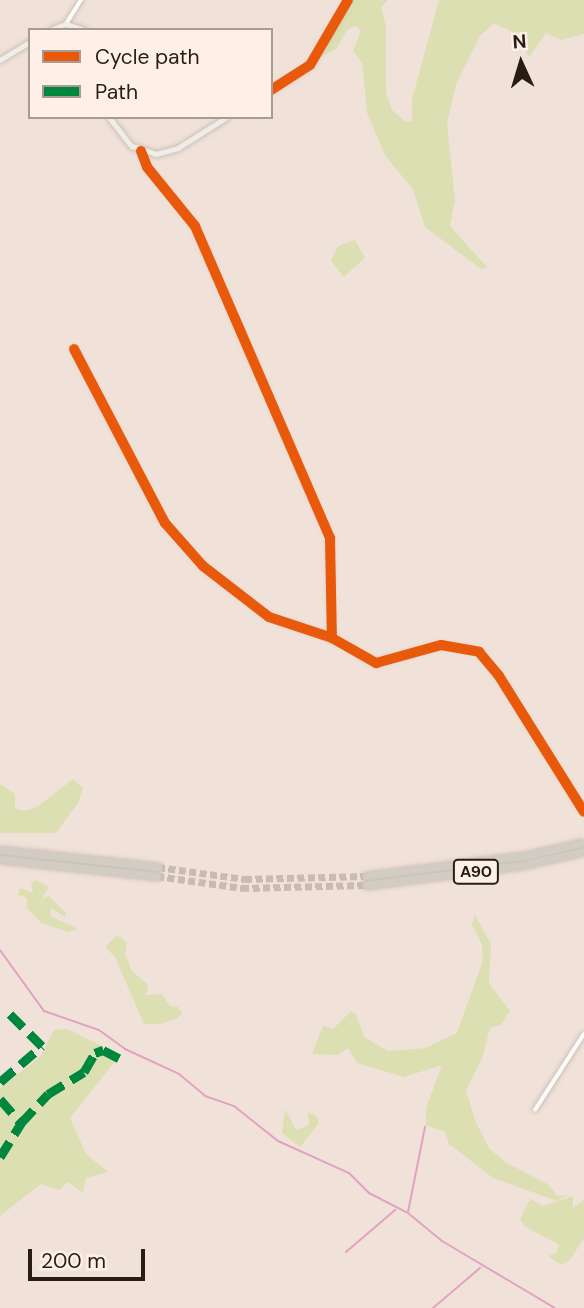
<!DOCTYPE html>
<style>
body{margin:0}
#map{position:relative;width:584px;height:1308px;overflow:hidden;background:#f1e2d9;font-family:"DM Sans",sans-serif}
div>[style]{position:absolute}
.green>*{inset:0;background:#dbdfb1}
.stream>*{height:2px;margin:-1px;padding:0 1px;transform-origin:1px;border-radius:1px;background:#e3a2c2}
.highway-tunnel>*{height:7px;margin-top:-3.5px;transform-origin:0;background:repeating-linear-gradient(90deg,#c9bab2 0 7px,transparent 0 10.5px)}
.roads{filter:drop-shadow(0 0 2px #cdc0b9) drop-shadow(0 0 2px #cdc0b9)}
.street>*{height:3.5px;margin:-1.75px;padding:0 1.75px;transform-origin:1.75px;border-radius:1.75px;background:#fdfbf9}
.secondary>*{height:4.5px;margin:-2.25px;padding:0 2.25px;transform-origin:2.25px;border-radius:2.25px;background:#f0ede9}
.highway>*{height:7px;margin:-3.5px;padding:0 3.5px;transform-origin:3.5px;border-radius:3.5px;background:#d2cdc3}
.quiet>*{height:9px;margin-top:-4.5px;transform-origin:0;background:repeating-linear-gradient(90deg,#00873e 0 18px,transparent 0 27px)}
.cycleway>*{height:10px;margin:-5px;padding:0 5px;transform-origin:5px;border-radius:5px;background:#e8590c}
span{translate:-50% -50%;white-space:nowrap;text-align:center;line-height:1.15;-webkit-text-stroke:6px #fef0e7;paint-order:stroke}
.shield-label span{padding:2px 5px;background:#fef0e7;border:2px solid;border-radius:5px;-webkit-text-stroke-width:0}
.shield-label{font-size:16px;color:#281c14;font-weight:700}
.legend{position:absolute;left:28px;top:28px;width:245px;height:91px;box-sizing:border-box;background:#fef0e7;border:2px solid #a89b93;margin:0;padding:9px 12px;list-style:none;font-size:21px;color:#281c14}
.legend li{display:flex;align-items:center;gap:14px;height:35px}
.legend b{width:35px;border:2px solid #a89b93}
.north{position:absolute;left:486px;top:28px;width:70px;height:70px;-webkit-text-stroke:5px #fef0e7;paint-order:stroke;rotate:356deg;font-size:19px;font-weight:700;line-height:28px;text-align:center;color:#281c14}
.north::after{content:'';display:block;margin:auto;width:24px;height:32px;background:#281c14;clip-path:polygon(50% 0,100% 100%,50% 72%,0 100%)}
.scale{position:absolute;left:28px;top:1249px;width:117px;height:32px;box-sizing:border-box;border:4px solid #281c14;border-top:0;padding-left:9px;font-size:21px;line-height:24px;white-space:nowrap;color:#281c14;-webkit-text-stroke:5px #fef0e7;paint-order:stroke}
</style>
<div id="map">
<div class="green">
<div style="clip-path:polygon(351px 0,388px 0,381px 7px,386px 27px,386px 92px,392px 110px,406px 122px,412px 121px,412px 99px,439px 0,584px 0,584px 34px,561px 40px,546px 33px,529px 57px,512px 32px,494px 23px,480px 36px,456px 84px,447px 124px,455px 200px,450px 226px,487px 267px,481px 269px,425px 227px,413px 189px,386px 157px,367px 113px,362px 63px,353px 51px,361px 31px,356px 26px,347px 30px,336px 49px,319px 58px)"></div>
<div style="clip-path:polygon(355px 240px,365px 258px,344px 277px,331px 261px,338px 246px)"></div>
<div style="clip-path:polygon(73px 779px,83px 788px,78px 803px,56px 833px,0 833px,0 784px,15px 794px,15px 808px,24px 811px,37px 807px)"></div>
<div style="clip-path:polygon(35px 880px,49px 887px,42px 899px,49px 896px,66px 913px,65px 917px,51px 908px,50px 916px,78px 929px,69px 932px,41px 923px,27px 908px,27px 898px,18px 894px,20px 888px,33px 893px,31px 884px)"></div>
<div style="clip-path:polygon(475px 915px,491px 944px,489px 983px,510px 1011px,501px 1025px,490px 1028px,482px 1059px,466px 1090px,476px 1123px,489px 1148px,505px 1162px,549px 1185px,557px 1196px,568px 1195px,557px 1201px,493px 1178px,449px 1144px,445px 1132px,426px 1125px,426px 1108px,442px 1065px,404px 1077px,357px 1063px,348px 1048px,337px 1055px,312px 1054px,323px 1026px,333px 1029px,351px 1011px,356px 1014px,364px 1037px,388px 1051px,425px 1048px,457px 1033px,483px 960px,482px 945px,472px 924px)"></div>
<div style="clip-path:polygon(117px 935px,127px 942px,125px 954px,132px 971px,148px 985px,146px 995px,162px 994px,170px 1006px,178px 1007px,182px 1013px,178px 1018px,160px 1024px,144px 1024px,115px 957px,105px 947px)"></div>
<div style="clip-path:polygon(67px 1029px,120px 1055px,70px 1118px,86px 1154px,108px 1172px,86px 1178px,83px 1193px,68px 1182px,59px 1190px,41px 1184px,0 1216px,0 1088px,40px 1057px,54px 1030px)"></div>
<div style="clip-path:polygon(285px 1109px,296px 1130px,309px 1125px,308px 1112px,316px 1116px,319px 1123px,300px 1147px,282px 1133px)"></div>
<div style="clip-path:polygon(573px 1196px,573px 1208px,584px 1200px,584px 1238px,570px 1260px,561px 1265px,548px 1256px,557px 1253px,559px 1245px,524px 1226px,520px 1219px,530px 1199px,543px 1206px)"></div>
</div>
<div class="stream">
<div style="left:0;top:950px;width:75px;rotate:54.2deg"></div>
<div style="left:44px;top:1011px;width:58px;rotate:19.1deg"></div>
<div style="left:99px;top:1030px;width:32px;rotate:36deg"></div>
<div style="left:125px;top:1049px;width:60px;rotate:24.8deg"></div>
<div style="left:179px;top:1074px;width:34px;rotate:40deg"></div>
<div style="left:205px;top:1096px;width:31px;rotate:19deg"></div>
<div style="left:234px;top:1106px;width:56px;rotate:38.5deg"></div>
<div style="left:278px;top:1141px;width:78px;rotate:24.3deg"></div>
<div style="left:349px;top:1173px;width:28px;rotate:45deg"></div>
<div style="left:369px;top:1193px;width:44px;rotate:27.1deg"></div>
<div style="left:408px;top:1213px;width:44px;rotate:39.5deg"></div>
<div style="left:442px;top:1241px;width:131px;rotate:30.7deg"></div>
<div style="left:408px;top:1212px;width:87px;rotate:-78.7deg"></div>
<div style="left:346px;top:1252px;width:65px;rotate:-40.6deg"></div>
<div style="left:433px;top:1308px;width:62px;rotate:-40.4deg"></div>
</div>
<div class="highway-tunnel">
<div style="left:158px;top:867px;width:88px;rotate:7.9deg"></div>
<div style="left:245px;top:879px;width:121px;rotate:-1.4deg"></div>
<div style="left:157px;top:876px;width:86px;rotate:8deg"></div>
<div style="left:242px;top:888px;width:124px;rotate:-1.4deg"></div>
</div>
<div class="roads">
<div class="street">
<div style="left:66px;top:24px;width:28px;rotate:-58deg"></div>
<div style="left:141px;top:151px;width:17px;rotate:69deg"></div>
<div style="left:147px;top:167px;width:76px;rotate:50.9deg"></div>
<div style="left:195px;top:226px;width:340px;rotate:66.6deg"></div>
<div style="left:330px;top:538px;width:100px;rotate:88.9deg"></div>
<div style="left:74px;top:349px;width:196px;rotate:62.4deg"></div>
<div style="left:165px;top:523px;width:57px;rotate:48.5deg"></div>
<div style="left:203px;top:566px;width:83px;rotate:37.7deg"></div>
<div style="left:269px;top:617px;width:66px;rotate:18.4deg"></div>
<div style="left:332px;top:638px;width:51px;rotate:29.6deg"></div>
<div style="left:376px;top:663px;width:67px;rotate:-15.5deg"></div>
<div style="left:441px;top:645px;width:39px;rotate:10deg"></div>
<div style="left:479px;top:652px;width:31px;rotate:50deg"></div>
<div style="left:499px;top:676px;width:160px;rotate:58deg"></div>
<div style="left:535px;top:1110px;width:90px;rotate:-57.2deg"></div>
</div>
<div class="secondary">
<div style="left:50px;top:30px;width:17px;rotate:-21deg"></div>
<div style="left:66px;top:24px;width:20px;rotate:18deg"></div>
<div style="left:0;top:60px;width:35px;rotate:-31deg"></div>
<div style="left:271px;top:90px;width:46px;rotate:-32.7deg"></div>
<div style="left:310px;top:65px;width:75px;rotate:-59.7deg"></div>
<div style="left:109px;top:117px;width:37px;rotate:52deg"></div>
<div style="left:132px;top:146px;width:25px;rotate:18deg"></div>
<div style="left:156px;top:154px;width:23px;rotate:-15deg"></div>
<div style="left:178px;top:148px;width:58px;rotate:-32.3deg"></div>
</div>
<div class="highway">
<div style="left:0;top:850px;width:159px;rotate:6.1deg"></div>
<div style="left:0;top:859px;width:158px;rotate:6.2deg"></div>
<div style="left:366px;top:876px;width:164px;rotate:-7.3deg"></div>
<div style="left:529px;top:855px;width:54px;rotate:-12.8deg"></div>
<div style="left:366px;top:885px;width:157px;rotate:-7.3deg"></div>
<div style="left:522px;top:865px;width:64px;rotate:-12.7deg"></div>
</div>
</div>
<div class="quiet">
<div style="left:0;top:1082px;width:55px;rotate:-40.6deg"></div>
<div style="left:42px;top:1046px;width:49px;rotate:-135deg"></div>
<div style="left:0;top:1099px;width:32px;rotate:49deg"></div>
<div style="left:0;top:1157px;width:40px;rotate:-58deg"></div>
<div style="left:21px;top:1123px;width:40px;rotate:-47deg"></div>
<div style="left:48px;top:1094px;width:42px;rotate:-31.4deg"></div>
<div style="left:84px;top:1072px;width:22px;rotate:-60deg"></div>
<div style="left:95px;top:1053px;width:9px;rotate:-21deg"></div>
<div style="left:103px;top:1050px;width:18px;rotate:27deg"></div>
</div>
<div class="cycleway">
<div style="left:271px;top:90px;width:46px;rotate:-32.7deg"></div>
<div style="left:310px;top:65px;width:75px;rotate:-59.7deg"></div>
<div style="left:141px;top:151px;width:17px;rotate:69deg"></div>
<div style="left:147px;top:167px;width:76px;rotate:50.9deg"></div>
<div style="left:195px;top:226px;width:340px;rotate:66.6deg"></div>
<div style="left:330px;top:538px;width:100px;rotate:88.9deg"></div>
<div style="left:74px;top:349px;width:196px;rotate:62.4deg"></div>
<div style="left:165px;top:523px;width:57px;rotate:48.5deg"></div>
<div style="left:203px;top:566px;width:83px;rotate:37.7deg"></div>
<div style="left:269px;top:617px;width:66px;rotate:18.4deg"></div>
<div style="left:332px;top:638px;width:51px;rotate:29.6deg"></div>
<div style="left:376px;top:663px;width:67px;rotate:-15.5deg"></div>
<div style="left:441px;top:645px;width:39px;rotate:10deg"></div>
<div style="left:479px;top:652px;width:31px;rotate:50deg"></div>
<div style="left:499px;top:676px;width:160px;rotate:58deg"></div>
</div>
<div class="shield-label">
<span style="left:476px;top:872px">A90</span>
</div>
<ul class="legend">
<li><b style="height:9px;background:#e8590c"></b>Cycle path</li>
<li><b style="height:9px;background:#00873e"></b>Path</li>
</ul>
<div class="north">N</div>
<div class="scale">200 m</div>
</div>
